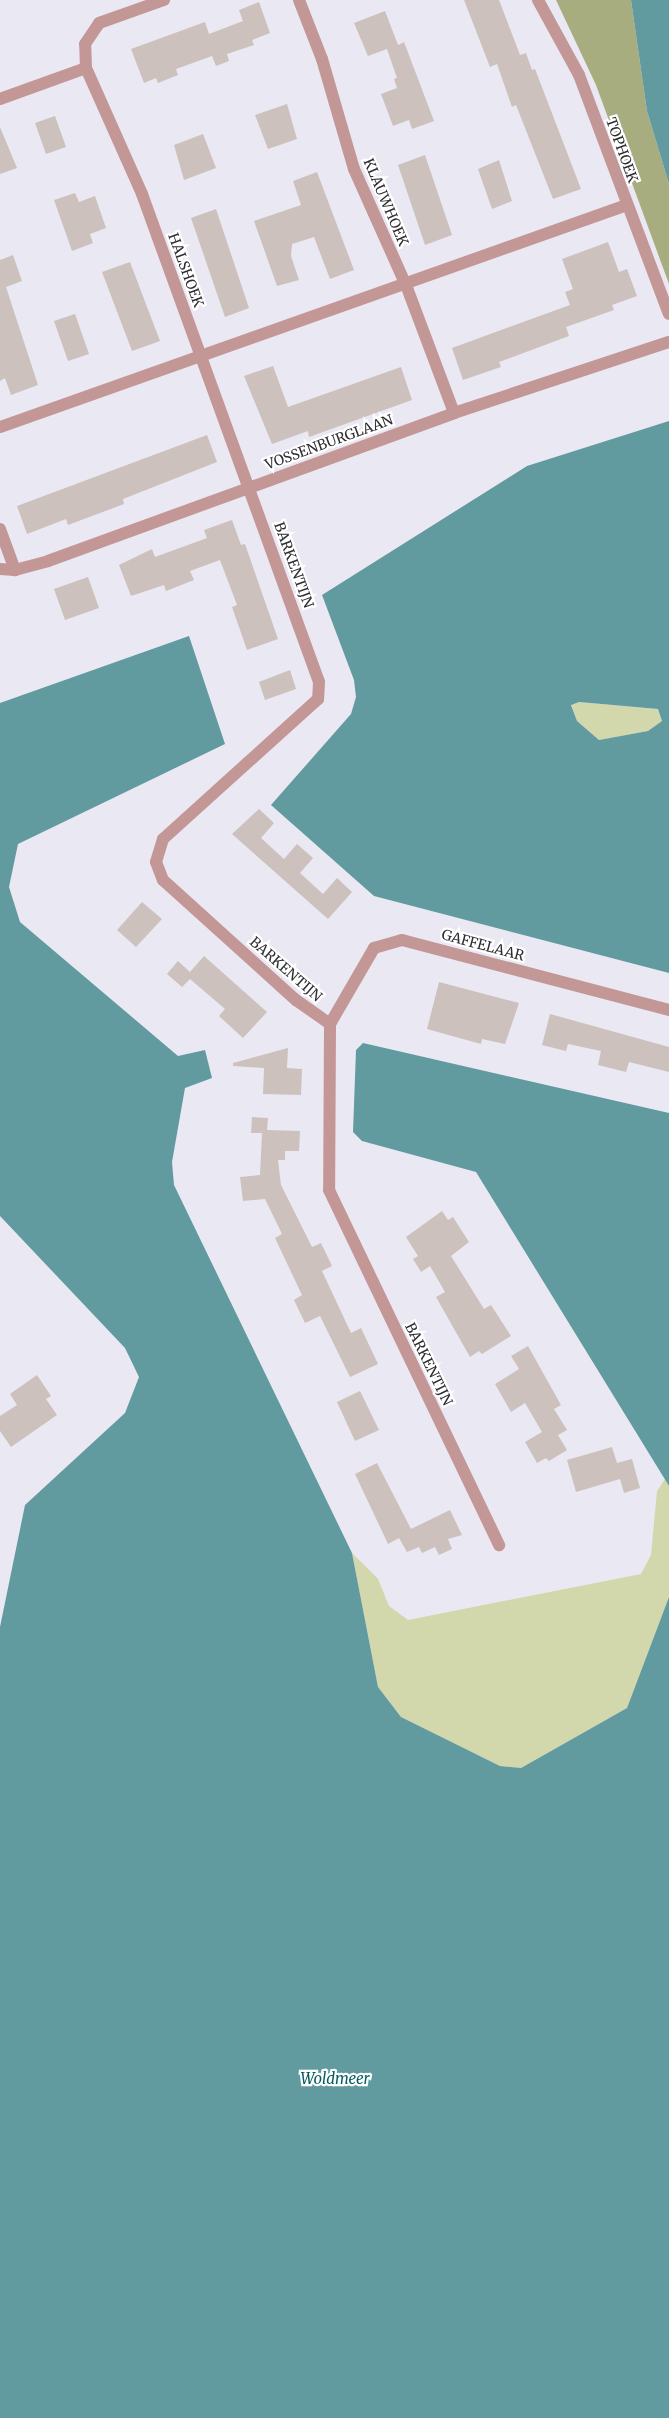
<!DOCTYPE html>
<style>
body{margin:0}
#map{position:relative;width:669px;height:2418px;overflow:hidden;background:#eae8f3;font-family:Merriweather,serif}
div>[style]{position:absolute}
.green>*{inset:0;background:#d3d7ac}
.forest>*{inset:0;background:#a8ad80}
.water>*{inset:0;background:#619b9f}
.building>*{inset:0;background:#ccc1bc}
.minor>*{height:12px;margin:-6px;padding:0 6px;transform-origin:6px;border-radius:6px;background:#c49797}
.tertiary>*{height:12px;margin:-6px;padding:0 6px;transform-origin:6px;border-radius:6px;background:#c49797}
span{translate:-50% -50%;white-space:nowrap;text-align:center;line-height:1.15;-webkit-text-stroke:4.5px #fff;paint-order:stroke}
.street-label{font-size:14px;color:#2e2e32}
.water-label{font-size:15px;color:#035d62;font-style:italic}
</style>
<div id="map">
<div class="green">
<div style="clip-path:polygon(578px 702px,658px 709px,662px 721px,648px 731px,599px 740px,577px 721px,571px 704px)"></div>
<div style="clip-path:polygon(665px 1479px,669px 1486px,669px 1597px,627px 1708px,521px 1768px,500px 1766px,401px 1717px,378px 1687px,352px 1553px,378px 1579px,389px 1606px,408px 1620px,641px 1574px,651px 1555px,657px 1491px)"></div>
</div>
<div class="forest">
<div style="clip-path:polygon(556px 0,631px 0,647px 111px,669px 184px,669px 284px,596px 85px)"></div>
</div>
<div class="water">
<div style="clip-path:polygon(631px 0,669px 0,669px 184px,647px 111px)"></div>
<div style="clip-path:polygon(evenodd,669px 421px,669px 973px,374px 896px,271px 805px,351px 714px,356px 697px,354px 680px,322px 595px,527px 466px,669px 421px,579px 702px,658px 709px,662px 721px,648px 731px,599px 740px,577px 721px,571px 705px,579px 702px)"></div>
<div style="clip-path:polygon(189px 636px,225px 744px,18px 844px,9px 887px,20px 922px,178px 1056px,205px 1050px,212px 1078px,185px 1088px,172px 1162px,174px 1185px,352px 1553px,378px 1687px,401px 1717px,500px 1766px,521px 1768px,627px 1708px,669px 1597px,669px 2418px,0 2418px,0 1627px,25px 1505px,125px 1413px,139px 1377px,125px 1348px,0 1216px,0 703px)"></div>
<div style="clip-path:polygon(363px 1043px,669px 1113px,669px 1486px,476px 1172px,362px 1141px,353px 1132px,356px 1050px)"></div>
</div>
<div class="building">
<div style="clip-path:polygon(464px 0,499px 0,520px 55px,526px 53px,532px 70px,535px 69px,581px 189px,553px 199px,516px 105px,512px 107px,497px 64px,490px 67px)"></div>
<div style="clip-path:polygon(259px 2px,270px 33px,252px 40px,254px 45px,227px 54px,229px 61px,216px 66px,212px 56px,176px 69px,178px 75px,158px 83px,156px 78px,144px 83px,131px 49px,205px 22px,209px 34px,243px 21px,239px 10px)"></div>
<div style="clip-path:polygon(385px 11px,398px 45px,404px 42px,434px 121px,412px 129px,409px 120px,393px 126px,381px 94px,397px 88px,394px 79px,397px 78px,387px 49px,368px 56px,354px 23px)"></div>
<div style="clip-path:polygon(287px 104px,297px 139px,268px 149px,255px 115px)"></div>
<div style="clip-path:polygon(55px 116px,66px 147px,46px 154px,35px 123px)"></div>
<div style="clip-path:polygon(0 127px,17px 168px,0 174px)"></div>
<div style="clip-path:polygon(203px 134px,216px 168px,184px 180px,174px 145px)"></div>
<div style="clip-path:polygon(425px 155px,452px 235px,425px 245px,398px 165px)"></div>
<div style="clip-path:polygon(499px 160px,512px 201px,492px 209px,478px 169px)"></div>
<div style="clip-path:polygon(317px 172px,354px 270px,330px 279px,314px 237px,292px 244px,291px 256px,299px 280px,277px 286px,254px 221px,301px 205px,293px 181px)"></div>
<div style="clip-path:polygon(75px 193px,79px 202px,95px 196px,106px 228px,90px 234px,93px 243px,72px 251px,54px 200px)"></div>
<div style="clip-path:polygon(216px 209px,249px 308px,225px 317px,191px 218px)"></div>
<div style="clip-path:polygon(608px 242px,619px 272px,627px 269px,637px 296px,612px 305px,614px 310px,566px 327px,569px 336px,499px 362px,501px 367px,463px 380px,452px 348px,570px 305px,565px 292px,573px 289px,562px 259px)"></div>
<div style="clip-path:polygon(13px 255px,22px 281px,6px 287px,38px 385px,11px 395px,5px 378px,0 381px,0 260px)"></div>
<div style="clip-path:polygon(130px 262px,160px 341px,132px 351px,102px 272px)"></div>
<div style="clip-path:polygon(75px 314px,89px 354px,68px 361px,54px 321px)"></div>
<div style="clip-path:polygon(273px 366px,288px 407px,401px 367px,412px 400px,309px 437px,308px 431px,272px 444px,244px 376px)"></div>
<div style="clip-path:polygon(207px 435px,217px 462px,123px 499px,124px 504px,68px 525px,66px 519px,27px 534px,17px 506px)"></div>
<div style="clip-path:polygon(232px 520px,241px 545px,245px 544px,278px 639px,247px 650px,232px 607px,237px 605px,220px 560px,190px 571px,194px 580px,166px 591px,164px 585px,131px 596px,119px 565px,152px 549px,155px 557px,207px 538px,204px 530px)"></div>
<div style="clip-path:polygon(88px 577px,99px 608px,65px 620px,54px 589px)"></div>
<div style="clip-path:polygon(290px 670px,296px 689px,265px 700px,259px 682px)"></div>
<div style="clip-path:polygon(259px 809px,274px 823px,261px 838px,284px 859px,297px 844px,313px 858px,300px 873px,323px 894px,337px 878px,352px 892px,328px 919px,232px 834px)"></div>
<div style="clip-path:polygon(142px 902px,162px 919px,136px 947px,117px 930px)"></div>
<div style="clip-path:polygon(204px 956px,267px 1012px,243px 1038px,219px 1016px,225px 1009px,190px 979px,182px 987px,167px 974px,178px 961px,190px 972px)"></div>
<div style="clip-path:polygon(439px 982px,519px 1003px,505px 1044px,482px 1039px,481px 1044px,427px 1029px)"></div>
<div style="clip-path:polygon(550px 1014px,669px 1047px,669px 1072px,629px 1062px,626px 1072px,598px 1065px,601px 1051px,568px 1044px,566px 1051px,542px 1045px)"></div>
<div style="clip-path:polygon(288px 1048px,287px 1068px,302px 1069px,301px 1095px,263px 1094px,264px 1068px,233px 1066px,233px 1063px)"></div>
<div style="clip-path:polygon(252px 1117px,268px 1118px,267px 1130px,300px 1131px,299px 1151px,285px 1151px,285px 1160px,278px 1160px,281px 1185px,312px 1247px,321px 1243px,332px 1266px,322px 1271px,351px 1333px,361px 1328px,378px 1364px,350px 1377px,320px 1316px,305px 1323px,294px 1300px,302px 1295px,275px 1238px,282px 1234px,265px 1199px,243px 1201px,240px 1177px,260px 1175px,262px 1133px,251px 1133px)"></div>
<div style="clip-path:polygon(442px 1211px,448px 1220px,453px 1217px,469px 1242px,451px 1256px,484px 1309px,491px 1305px,511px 1336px,482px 1354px,479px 1351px,470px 1357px,436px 1297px,445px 1292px,430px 1266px,421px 1272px,413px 1259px,418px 1256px,406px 1237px)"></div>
<div style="clip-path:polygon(528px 1346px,561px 1405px,554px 1409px,567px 1430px,558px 1435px,567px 1450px,549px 1461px,546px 1458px,537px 1463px,525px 1442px,542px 1432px,525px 1403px,511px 1412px,495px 1384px,519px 1369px,511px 1356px)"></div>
<div style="clip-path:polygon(37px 1375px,51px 1396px,46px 1399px,57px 1415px,11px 1447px,0 1431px,0 1416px,17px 1405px,10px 1394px)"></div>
<div style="clip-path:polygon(360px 1391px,379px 1430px,355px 1441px,337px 1402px)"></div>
<div style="clip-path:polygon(612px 1447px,617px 1463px,632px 1459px,640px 1488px,624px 1493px,620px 1479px,576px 1492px,567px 1460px)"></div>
<div style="clip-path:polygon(377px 1463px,411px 1529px,450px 1510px,462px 1535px,448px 1539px,452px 1549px,439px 1555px,435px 1547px,422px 1553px,419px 1547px,407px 1552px,399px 1538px,388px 1544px,355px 1474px)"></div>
</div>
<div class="minor">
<div style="left:299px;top:0;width:63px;rotate:68.7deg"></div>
<div style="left:322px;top:59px;width:115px;rotate:73.8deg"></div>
<div style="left:354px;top:169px;width:127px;rotate:65.9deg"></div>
<div style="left:406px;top:285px;width:137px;rotate:69.4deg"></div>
<div style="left:538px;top:0;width:85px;rotate:61.3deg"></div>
<div style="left:579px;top:75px;width:255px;rotate:69.4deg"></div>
<div style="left:86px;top:68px;width:138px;rotate:66deg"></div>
<div style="left:142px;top:194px;width:519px;rotate:70.06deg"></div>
<div style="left:319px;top:682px;width:17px;rotate:93deg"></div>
<div style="left:318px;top:699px;width:209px;rotate:137.9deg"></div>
<div style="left:163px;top:839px;width:24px;rotate:107deg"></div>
<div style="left:156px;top:862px;width:19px;rotate:69deg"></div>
<div style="left:163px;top:880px;width:179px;rotate:42.1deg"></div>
<div style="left:296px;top:1000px;width:42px;rotate:35.2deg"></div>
<div style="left:330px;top:1024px;width:166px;rotate:90.3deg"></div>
<div style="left:329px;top:1190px;width:394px;rotate:64.4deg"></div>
<div style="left:0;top:99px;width:91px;rotate:-19.8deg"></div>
<div style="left:86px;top:68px;width:24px;rotate:-92deg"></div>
<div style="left:85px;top:44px;width:25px;rotate:-56deg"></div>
<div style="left:99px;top:23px;width:69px;rotate:-19.5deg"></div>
<div style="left:0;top:427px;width:665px;rotate:-19.5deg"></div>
<div style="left:0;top:529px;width:44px;rotate:69.9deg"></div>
<div style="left:330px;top:1024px;width:88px;rotate:-59.9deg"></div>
<div style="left:374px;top:948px;width:29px;rotate:-16deg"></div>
<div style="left:402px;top:940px;width:276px;rotate:14.7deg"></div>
</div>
<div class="tertiary">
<div style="left:0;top:569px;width:15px;rotate:4deg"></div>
<div style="left:15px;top:570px;width:34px;rotate:-15deg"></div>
<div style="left:48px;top:561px;width:432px;rotate:-20deg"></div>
<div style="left:454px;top:413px;width:226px;rotate:-18.3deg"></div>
</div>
<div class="street-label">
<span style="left:622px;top:150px;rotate:70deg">TOPHOEK</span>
<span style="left:386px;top:202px;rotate:67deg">KLAUWHOEK</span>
<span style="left:186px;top:270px;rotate:70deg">HALSHOEK</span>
<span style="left:329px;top:442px;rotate:-20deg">VOSSENBURGLAAN</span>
<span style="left:294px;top:565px;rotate:70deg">BARKENTIJN</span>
<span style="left:483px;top:945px;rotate:15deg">GAFFELAAR</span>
<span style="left:286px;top:969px;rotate:41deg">BARKENTIJN</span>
<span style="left:429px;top:1364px;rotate:64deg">BARKENTIJN</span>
</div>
<div class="water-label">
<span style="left:335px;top:2079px">Woldmeer</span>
</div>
</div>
